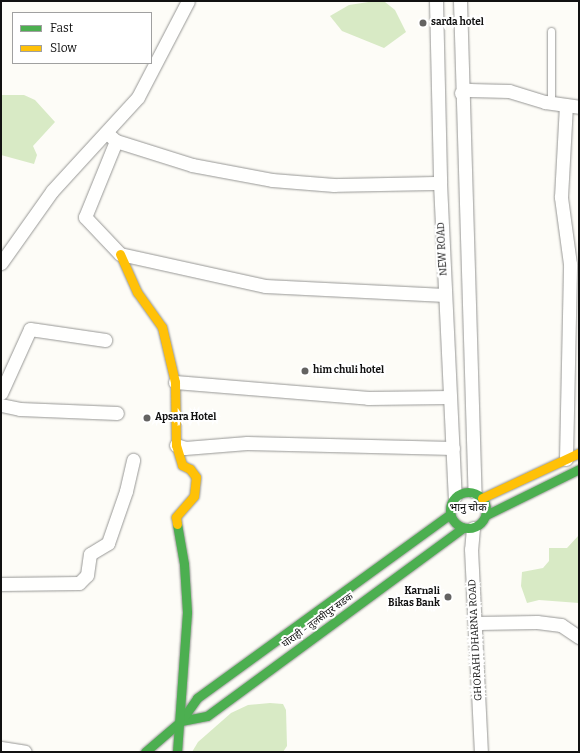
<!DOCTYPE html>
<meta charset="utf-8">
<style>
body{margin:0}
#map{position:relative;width:580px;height:753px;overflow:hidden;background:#fdfcf7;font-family:Bitter,"Noto Sans Devanagari",serif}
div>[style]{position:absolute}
.forest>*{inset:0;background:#d8eac5}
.roads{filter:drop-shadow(0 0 1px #979795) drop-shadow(0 0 1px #979795)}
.lane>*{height:7px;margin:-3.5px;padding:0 3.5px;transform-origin:3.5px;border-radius:3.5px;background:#fffffe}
.street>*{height:13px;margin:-6.5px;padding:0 6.5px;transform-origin:6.5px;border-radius:6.5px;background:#fffffe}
.fast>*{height:9px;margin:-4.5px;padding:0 4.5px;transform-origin:4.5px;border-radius:4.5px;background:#4caf50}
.fast>.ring{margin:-4.5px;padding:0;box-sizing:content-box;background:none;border:9px solid #4caf50;border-radius:50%}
.slow>*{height:9px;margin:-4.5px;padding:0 4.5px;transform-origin:4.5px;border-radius:4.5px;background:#ffc107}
.dots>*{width:11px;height:11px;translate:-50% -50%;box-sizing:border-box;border:2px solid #fff;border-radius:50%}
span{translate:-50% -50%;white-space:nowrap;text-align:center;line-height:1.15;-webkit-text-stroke:4px #fff;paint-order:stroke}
.poi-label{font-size:10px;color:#111;font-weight:700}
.left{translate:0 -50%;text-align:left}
.right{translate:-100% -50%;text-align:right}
.street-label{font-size:10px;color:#111}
.neighbourhood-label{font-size:11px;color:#111}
.frame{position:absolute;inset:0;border:2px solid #111;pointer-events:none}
.legend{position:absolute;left:12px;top:12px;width:140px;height:52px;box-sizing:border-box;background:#fff;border:1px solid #a0a0a0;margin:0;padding:5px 7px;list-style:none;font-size:12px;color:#111}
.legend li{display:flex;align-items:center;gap:8px;height:20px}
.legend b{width:20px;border:1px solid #a0a0a0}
</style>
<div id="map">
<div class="forest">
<div style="clip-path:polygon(375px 1px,385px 2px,395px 10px,406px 32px,384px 48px,342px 31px,330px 16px,349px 5px)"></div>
<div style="clip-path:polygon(1px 95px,24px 95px,35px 100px,55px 122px,33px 146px,37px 155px,34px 164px,1px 155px)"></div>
<div style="clip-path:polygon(579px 535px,579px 603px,539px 600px,527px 603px,521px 586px,522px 572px,543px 568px,549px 561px,549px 548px,567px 548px)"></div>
<div style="clip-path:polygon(270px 703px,283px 704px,286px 710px,287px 746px,283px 752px,192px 752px,198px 742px,231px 713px,248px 705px)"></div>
</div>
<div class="roads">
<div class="lane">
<div style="left:551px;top:31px;width:72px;rotate:90deg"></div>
</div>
<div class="street">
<div style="left:436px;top:1px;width:182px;rotate:88.7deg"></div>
<div style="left:440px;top:183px;width:314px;rotate:87.3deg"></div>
<div style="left:460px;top:1px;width:491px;rotate:88.3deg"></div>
<div style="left:461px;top:93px;width:9px;rotate:-21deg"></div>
<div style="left:469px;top:90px;width:40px;rotate:1.4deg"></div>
<div style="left:509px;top:91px;width:38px;rotate:17deg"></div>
<div style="left:545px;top:102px;width:34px;rotate:8deg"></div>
<div style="left:107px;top:133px;width:12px;rotate:42deg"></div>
<div style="left:116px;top:141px;width:82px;rotate:112.2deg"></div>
<div style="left:85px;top:217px;width:51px;rotate:46.6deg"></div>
<div style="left:120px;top:254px;width:148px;rotate:12.4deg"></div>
<div style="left:265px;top:286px;width:180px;rotate:2.9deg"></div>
<div style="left:116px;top:141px;width:80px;rotate:17.5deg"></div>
<div style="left:192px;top:165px;width:81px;rotate:10.6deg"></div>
<div style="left:272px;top:180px;width:62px;rotate:4.6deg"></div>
<div style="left:334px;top:185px;width:106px;rotate:-1.1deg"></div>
<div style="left:1px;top:263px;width:88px;rotate:-54.7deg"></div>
<div style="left:52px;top:191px;width:127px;rotate:-47.5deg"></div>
<div style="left:138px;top:97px;width:108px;rotate:-62.5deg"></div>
<div style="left:175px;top:382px;width:194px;rotate:4.7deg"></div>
<div style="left:368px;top:398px;width:82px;rotate:-0.7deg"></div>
<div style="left:1px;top:393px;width:70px;rotate:-65.6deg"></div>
<div style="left:30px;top:329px;width:76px;rotate:8.3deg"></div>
<div style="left:1px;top:405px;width:19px;rotate:12deg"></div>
<div style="left:20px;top:409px;width:97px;rotate:2.4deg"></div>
<div style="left:176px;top:445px;width:9px;rotate:18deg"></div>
<div style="left:185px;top:448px;width:62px;rotate:-4.6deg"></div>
<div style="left:247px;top:443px;width:206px;rotate:1.4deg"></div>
<div style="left:566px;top:459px;width:195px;rotate:-88.8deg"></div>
<div style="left:570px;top:264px;width:68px;rotate:-97.7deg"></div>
<div style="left:561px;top:197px;width:91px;rotate:-86.9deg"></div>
<div style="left:473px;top:528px;width:21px;rotate:95deg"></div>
<div style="left:471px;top:549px;width:203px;rotate:87.2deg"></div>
<div style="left:1px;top:584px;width:78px;rotate:-0.7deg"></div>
<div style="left:79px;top:583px;width:11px;rotate:-45deg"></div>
<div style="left:87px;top:575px;width:21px;rotate:-82deg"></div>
<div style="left:90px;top:554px;width:21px;rotate:-31deg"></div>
<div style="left:108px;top:543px;width:55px;rotate:-70.9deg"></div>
<div style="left:126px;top:491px;width:32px;rotate:-77deg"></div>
<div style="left:477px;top:623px;width:60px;rotate:-1deg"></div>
<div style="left:537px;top:622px;width:24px;rotate:7deg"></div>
<div style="left:561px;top:625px;width:22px;rotate:34deg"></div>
<div style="left:1px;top:748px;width:24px;rotate:9deg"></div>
</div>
<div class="fast">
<div class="ring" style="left:450px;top:492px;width:27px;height:27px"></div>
<div style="left:486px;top:515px;width:104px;rotate:-26.3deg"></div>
<div style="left:181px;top:721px;width:26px;rotate:-11deg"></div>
<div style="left:207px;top:716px;width:318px;rotate:-36.3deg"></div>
<div style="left:145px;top:752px;width:48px;rotate:-40.7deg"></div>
<div style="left:181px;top:721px;width:28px;rotate:-55deg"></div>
<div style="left:197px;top:698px;width:313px;rotate:-36deg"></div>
<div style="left:177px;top:752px;width:140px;rotate:-85.9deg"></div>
<div style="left:187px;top:612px;width:48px;rotate:-93.6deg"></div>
<div style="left:184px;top:564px;width:41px;rotate:-99.9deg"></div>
</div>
<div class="slow">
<div style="left:120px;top:254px;width:42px;rotate:65.9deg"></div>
<div style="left:137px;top:292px;width:43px;rotate:54.5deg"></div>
<div style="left:162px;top:327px;width:57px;rotate:76.7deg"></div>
<div style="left:175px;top:382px;width:63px;rotate:89.1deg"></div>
<div style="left:176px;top:445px;width:21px;rotate:73deg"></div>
<div style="left:182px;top:465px;width:9px;rotate:27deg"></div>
<div style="left:190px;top:469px;width:10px;rotate:53deg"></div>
<div style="left:196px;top:477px;width:19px;rotate:96deg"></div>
<div style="left:194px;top:496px;width:28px;rotate:131deg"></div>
<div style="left:176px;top:517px;width:7px;rotate:82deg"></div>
<div style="left:482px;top:498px;width:107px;rotate:-24.9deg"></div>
</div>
</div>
<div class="dots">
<div style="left:423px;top:23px;background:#646362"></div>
<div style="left:305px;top:371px;background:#646362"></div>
<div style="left:147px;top:418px;background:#646362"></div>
<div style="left:448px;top:597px;background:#646362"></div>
</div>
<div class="poi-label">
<span class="left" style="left:431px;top:23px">sarda hotel</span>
<span class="left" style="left:313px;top:371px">him chuli hotel</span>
<span class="left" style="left:155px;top:418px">Apsara Hotel</span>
<span class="right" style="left:440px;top:597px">Karnali<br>Bikas Bank</span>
</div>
<div class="street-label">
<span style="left:443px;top:249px;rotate:-93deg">NEW ROAD</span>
<span style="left:318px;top:621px;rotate:-36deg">घोराही - तुलसीपुर सडक</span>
<span style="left:476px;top:640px;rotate:-93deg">GHORAHI DHARNA ROAD</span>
</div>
<div class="neighbourhood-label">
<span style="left:468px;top:508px">भानु चोक</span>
</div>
<div class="frame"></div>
<ul class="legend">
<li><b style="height:5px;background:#4caf50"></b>Fast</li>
<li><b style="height:5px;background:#ffc107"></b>Slow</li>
</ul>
</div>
